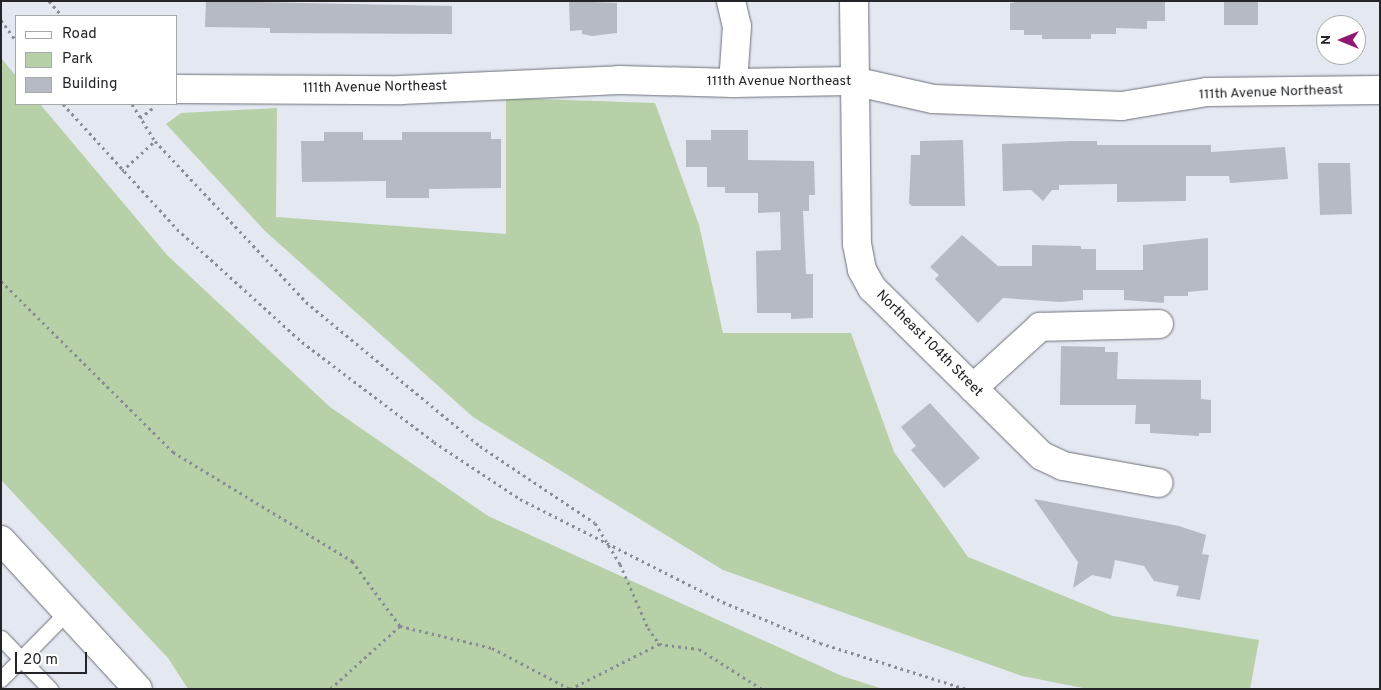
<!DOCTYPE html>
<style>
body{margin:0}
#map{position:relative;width:1381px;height:690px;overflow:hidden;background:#e4e8f1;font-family:Overpass,sans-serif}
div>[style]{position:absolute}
.green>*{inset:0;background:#b7d0a8}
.building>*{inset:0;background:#b6bac3}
.path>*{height:3px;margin-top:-1.5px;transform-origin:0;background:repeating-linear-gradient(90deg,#898c92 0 2.5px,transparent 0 6.5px)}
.roads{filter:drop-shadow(0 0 1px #6d7078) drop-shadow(0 0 1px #6d7078)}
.service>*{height:15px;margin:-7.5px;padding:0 7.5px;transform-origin:7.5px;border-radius:7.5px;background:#fff}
.minor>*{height:28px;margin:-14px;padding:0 14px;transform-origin:14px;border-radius:14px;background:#fff}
.tertiary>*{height:28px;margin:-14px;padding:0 14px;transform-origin:14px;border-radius:14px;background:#fff}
span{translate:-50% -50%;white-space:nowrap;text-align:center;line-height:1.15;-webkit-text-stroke:4px #fff;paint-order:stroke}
.street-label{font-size:14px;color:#232528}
.frame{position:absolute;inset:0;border:2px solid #232528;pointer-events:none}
.legend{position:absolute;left:15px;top:15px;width:162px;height:90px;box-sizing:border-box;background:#fff;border:1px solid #a7a8a9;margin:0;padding:6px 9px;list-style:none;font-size:15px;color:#232528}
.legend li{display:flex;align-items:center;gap:10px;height:25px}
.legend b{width:25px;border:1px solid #a7a8a9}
.north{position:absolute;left:1316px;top:15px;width:50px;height:50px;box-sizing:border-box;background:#fff;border:1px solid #a7a8a9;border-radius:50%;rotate:270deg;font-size:14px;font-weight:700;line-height:20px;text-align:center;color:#232528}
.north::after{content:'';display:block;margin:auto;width:18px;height:22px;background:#921773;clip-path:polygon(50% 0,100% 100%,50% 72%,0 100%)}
.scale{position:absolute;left:15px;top:652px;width:72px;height:22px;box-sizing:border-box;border:2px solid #232528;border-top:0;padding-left:6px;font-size:15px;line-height:18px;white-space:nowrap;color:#232528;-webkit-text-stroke:4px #fff;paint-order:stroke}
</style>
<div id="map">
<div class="green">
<div style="clip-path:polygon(1px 58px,16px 76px,16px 104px,40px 104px,167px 255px,330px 407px,488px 516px,842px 676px,883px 689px,188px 689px,168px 658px,1px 480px)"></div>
<div style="clip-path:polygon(506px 98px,655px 103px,699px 225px,723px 333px,851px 333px,894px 452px,968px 557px,1113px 616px,1259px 640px,1250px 689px,1088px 689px,1022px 676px,723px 570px,473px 417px,265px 231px,166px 124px,181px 113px,277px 108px,276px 217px,506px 234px)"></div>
</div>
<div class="building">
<div style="clip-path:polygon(206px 1px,452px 6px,452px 34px,270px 33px,270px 28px,205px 27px)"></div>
<div style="clip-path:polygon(569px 1px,617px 3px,617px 33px,592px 36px,582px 34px,582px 30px,570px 31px)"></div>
<div style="clip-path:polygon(1024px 1px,1165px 1px,1165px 21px,1147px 21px,1147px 29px,1116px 28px,1116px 34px,1091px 34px,1091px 39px,1042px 39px,1042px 35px,1024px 35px,1024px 30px,1010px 30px,1010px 3px)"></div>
<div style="clip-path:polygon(1224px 1px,1258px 1px,1258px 25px,1224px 25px)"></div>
<div style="clip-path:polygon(711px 130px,748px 130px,748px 160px,814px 161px,815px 195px,809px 195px,809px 211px,803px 211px,806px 274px,813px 274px,813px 318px,791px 319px,791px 313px,757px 313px,756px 251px,781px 250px,780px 212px,758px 213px,758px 193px,725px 193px,725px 187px,707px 187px,707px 167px,686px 167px,686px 140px,711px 140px)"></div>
<div style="clip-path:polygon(324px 132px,363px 132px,363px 140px,402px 140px,402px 132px,491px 132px,491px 139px,501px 139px,501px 188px,429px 189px,429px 198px,386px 198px,386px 181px,302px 182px,301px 141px,324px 141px)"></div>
<div style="clip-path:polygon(963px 140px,965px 206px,912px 206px,909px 203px,911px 155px,920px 155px,920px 141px)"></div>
<div style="clip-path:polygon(1071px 141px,1097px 141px,1097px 145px,1211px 145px,1211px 152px,1285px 147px,1288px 179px,1230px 183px,1229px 176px,1186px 176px,1186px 201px,1117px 202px,1117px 184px,1059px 185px,1059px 190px,1052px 190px,1043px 201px,1031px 190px,1003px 191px,1002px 144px)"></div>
<div style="clip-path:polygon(1318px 163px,1350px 163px,1352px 214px,1320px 215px)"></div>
<div style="clip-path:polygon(962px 235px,998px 266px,1032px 266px,1032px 245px,1081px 246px,1081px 249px,1096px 249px,1096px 270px,1143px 270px,1143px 245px,1208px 238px,1208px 290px,1188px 292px,1188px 296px,1164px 296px,1164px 303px,1124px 300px,1124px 290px,1083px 290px,1083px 300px,1060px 302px,1003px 298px,978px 323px,935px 279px,939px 275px,930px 267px)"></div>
<div style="clip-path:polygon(1061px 346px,1105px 347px,1105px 352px,1118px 352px,1117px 379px,1201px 380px,1201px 399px,1211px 400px,1211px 433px,1199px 433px,1199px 436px,1150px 433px,1150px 424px,1135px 424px,1136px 405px,1060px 405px)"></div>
<div style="clip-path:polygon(930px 403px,980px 458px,944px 488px,911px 450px,916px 446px,901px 427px)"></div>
<div style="clip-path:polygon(1034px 499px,1179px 526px,1206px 535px,1202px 554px,1209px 555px,1200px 600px,1176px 596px,1179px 586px,1154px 581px,1144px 566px,1115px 560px,1111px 579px,1092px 575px,1073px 588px,1078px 562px)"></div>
</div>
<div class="path">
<div style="left:49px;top:1px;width:20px;rotate:49deg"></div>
<div style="left:1px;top:20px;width:26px;rotate:54deg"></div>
<div style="left:63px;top:104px;width:169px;rotate:47.6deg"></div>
<div style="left:177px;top:229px;width:169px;rotate:42.1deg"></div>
<div style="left:302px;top:342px;width:166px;rotate:37.1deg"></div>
<div style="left:434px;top:442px;width:103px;rotate:33.5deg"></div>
<div style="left:520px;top:499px;width:228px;rotate:26.9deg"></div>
<div style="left:723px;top:602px;width:105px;rotate:22.9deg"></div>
<div style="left:820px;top:643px;width:153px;rotate:17.5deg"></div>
<div style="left:132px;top:104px;width:44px;rotate:58.1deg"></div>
<div style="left:155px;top:141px;width:221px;rotate:46.8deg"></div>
<div style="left:306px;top:302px;width:226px;rotate:39.6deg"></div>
<div style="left:480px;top:446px;width:138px;rotate:33.8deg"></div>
<div style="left:595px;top:523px;width:48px;rotate:58.6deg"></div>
<div style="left:620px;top:564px;width:70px;rotate:66.4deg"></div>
<div style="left:648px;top:628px;width:19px;rotate:55deg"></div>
<div style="left:659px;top:644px;width:40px;rotate:7.1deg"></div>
<div style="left:699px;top:649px;width:75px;rotate:32.4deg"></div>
<div style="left:140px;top:118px;width:18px;rotate:-38deg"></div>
<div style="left:122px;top:171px;width:45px;rotate:-42.3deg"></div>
<div style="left:1px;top:281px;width:243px;rotate:44.8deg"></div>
<div style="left:173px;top:452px;width:210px;rotate:31.3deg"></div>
<div style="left:352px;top:561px;width:81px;rotate:53.6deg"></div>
<div style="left:400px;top:626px;width:94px;rotate:138deg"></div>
<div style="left:400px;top:626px;width:95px;rotate:13.4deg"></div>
<div style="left:492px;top:648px;width:88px;rotate:27.7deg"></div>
<div style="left:570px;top:689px;width:100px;rotate:-26.8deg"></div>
</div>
<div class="roads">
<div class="service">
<div style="left:1px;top:638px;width:71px;rotate:46.1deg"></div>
<div style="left:1px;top:679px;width:95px;rotate:-45.4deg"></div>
</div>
<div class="minor">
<div style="left:731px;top:1px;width:26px;rotate:77deg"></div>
<div style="left:737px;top:26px;width:57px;rotate:94deg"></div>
<div style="left:854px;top:1px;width:243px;rotate:89.3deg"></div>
<div style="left:857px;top:244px;width:26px;rotate:79deg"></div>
<div style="left:862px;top:270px;width:21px;rotate:61deg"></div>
<div style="left:872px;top:288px;width:239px;rotate:44.7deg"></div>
<div style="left:1042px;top:456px;width:23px;rotate:25deg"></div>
<div style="left:1063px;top:466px;width:97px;rotate:10.1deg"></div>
<div style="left:176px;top:89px;width:225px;rotate:0.3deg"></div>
<div style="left:401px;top:90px;width:218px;rotate:-2.6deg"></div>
<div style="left:619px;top:80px;width:114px;rotate:1.5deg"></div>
<div style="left:733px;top:83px;width:120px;rotate:-1deg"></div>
<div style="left:853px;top:81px;width:82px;rotate:12.7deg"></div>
<div style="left:933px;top:99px;width:189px;rotate:2.1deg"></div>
<div style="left:1122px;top:106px;width:86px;rotate:-9.4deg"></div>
<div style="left:1207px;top:92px;width:173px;rotate:-0.7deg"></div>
<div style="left:973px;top:388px;width:91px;rotate:-42.3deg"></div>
<div style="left:1040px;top:327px;width:119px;rotate:-1.4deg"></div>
</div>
<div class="tertiary">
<div style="left:1px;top:540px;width:202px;rotate:47.4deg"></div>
</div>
</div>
<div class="street-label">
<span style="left:779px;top:82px">111th Avenue Northeast</span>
<span style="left:375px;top:88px;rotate:-1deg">111th Avenue Northeast</span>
<span style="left:1271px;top:93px;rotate:-2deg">111th Avenue Northeast</span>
<span style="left:929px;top:344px;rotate:45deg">Northeast 104th Street</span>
</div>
<div class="frame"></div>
<ul class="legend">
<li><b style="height:6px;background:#fff"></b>Road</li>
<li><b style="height:14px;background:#b7d0a8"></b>Park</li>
<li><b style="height:14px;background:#b6bac3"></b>Building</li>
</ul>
<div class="north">N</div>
<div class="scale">20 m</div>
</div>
